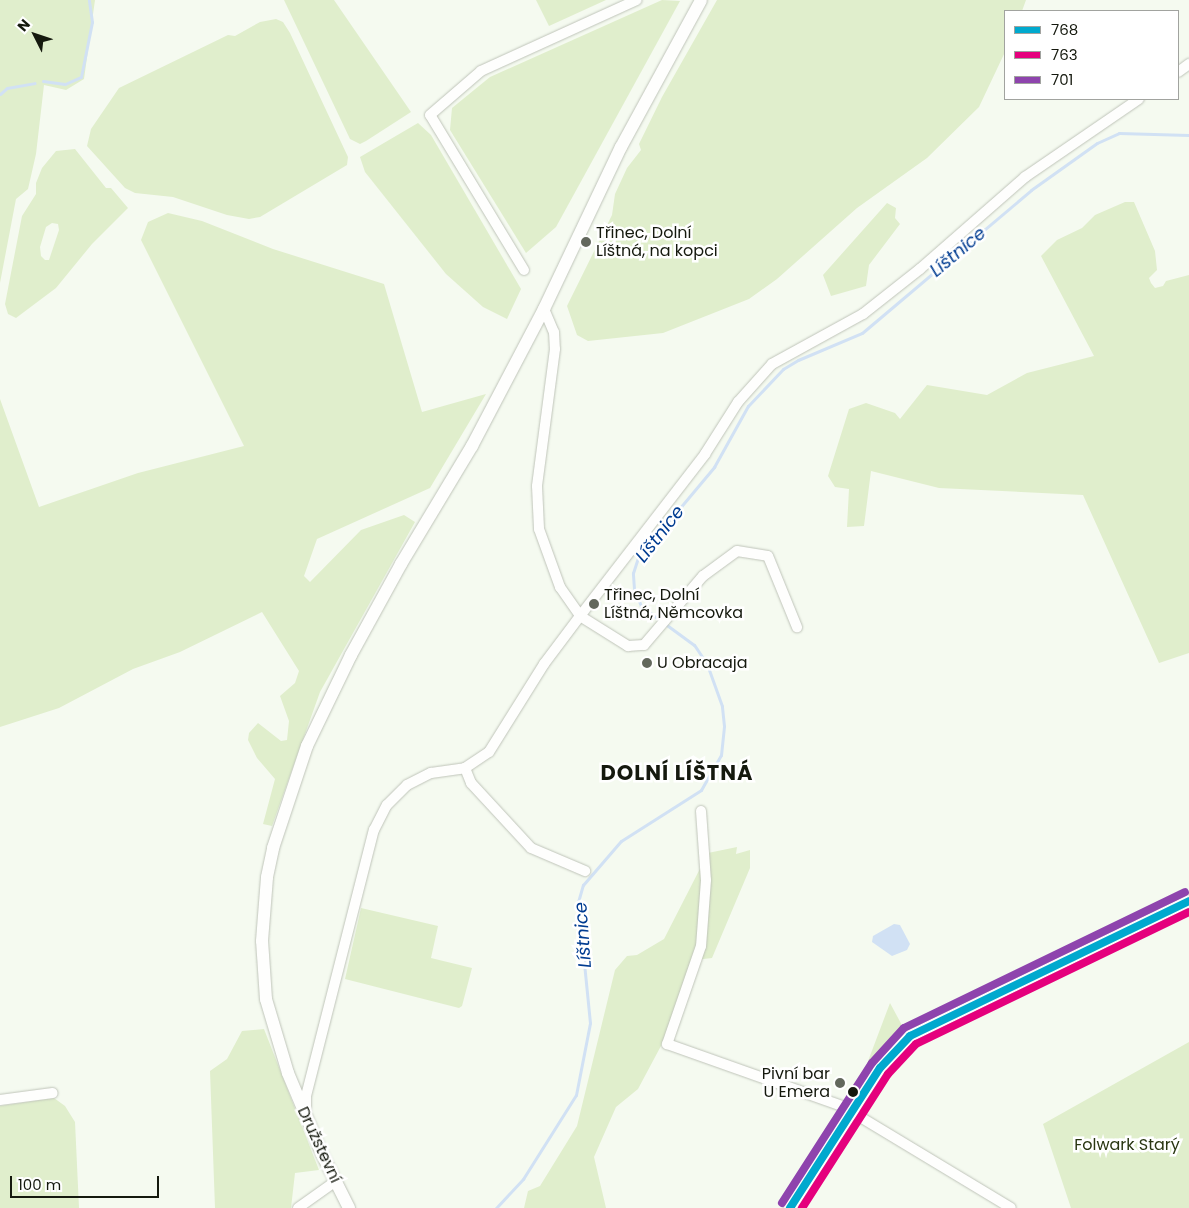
<!DOCTYPE html>
<meta charset="utf-8">
<style>
body{margin:0}
#map{position:relative;width:1189px;height:1208px;overflow:hidden;background:#f5faf0;font-family:Poppins,sans-serif}
div>[style]{position:absolute}
.green>*{inset:0;background:#e0eecc}
.water>*{inset:0;background:#d1e1f4}
.stream>*{height:3px;margin:-1.5px;padding:0 1.5px;transform-origin:1.5px;border-radius:1.5px;background:#d1e1f4}
.roads{filter:drop-shadow(0 0 1px #bfc4b9) drop-shadow(0 0 1px #bfc4b9)}
.minor>*{height:10px;margin:-5px;padding:0 5px;transform-origin:5px;border-radius:5px;background:#fefefd}
.tertiary>*{height:12px;margin:-6px;padding:0 6px;transform-origin:6px;border-radius:6px;background:#fefefd}
.bus-1>*{height:8px;margin:-4px;padding:0 4px;transform-origin:4px;border-radius:4px;background:#00a9ce}
.bus-2>*{height:8px;margin:-4px;padding:0 4px;transform-origin:4px;border-radius:4px;background:#e5007d}
.bus-3>*{height:8px;margin:-4px;padding:0 4px;transform-origin:4px;border-radius:4px;background:#8e44ad}
.dots>*{width:14px;height:14px;translate:-50% -50%;box-sizing:border-box;border:2px solid #fff;border-radius:50%}
span{translate:-50% -50%;white-space:nowrap;text-align:center;line-height:1.15;-webkit-text-stroke:5px #fff;paint-order:stroke}
.poi-label{font-size:16px;color:#15190e}
.left{translate:0 -50%;text-align:left}
.right{translate:-100% -50%;text-align:right}
.street-label{font-size:16px;color:#15190e}
.park-label{font-size:16px;color:#293611}
.water-label{font-size:18px;color:#003c91;font-style:italic}
.district-label{font-size:21px;color:#15190e;font-weight:700;letter-spacing:1px}
.legend{position:absolute;left:1004px;top:10px;width:175px;height:90px;box-sizing:border-box;background:#fff;border:1px solid #a1a39f;margin:0;padding:6px 9px;list-style:none;font-size:15px;color:#15190e}
.legend li{display:flex;align-items:center;gap:10px;height:25px}
.legend b{width:25px;border:1px solid #a1a39f}
.north{position:absolute;left:10px;top:10px;width:50px;height:50px;-webkit-text-stroke:4px #fff;paint-order:stroke;rotate:311deg;font-size:14px;font-weight:700;line-height:20px;text-align:center;color:#15190e}
.north::after{content:'';display:block;margin:auto;width:18px;height:22px;background:#15190e;clip-path:polygon(50% 0,100% 100%,50% 72%,0 100%)}
.scale{position:absolute;left:10px;top:1176px;width:149px;height:22px;box-sizing:border-box;border:2px solid #15190e;border-top:0;padding-left:6px;font-size:15px;line-height:18px;white-space:nowrap;color:#15190e;-webkit-text-stroke:4px #fff;paint-order:stroke}
</style>
<div id="map">
<div class="green">
<div style="clip-path:polygon(0 0,95px 0,84px 79px,66px 90px,44px 85px,36px 154px,28px 189px,16px 199px,0 283px)"></div>
<div style="clip-path:polygon(284px 0,334px 0,411px 112px,366px 141px,360px 144px,350px 139px)"></div>
<div style="clip-path:polygon(536px 0,606px 0,549px 26px)"></div>
<div style="clip-path:polygon(662px 0,680px 1px,556px 227px,526px 253px,450px 130px,452px 108px,490px 77px)"></div>
<div style="clip-path:polygon(717px 0,1026px 0,1022px 11px,1005px 11px,1005px 52px,979px 107px,927px 158px,857px 208px,777px 279px,749px 299px,663px 333px,588px 341px,577px 335px,567px 306px,612px 215px,615px 194px,627px 168px,641px 150px,639px 144px,662px 97px)"></div>
<div style="clip-path:polygon(276px 19px,283px 22px,290px 33px,348px 157px,347px 165px,260px 217px,249px 219px,227px 215px,173px 197px,135px 193px,125px 188px,87px 146px,91px 129px,119px 88px,228px 35px,235px 36px,260px 22px)"></div>
<div style="clip-path:polygon(418px 123px,431px 135px,521px 289px,507px 319px,483px 307px,446px 274px,365px 172px,360px 157px)"></div>
<div style="clip-path:polygon(evenodd,75px 149px,106px 188px,111px 188px,128px 208px,92px 244px,56px 288px,16px 318px,8px 314px,5px 304px,22px 216px,36px 194px,36px 183px,42px 168px,56px 151px,75px 149px,52px 223px,58px 224px,59px 230px,49px 260px,45px 260px,41px 256px,40px 247px,46px 227px,52px 223px)"></div>
<div style="clip-path:polygon(1125px 202px,1134px 202px,1155px 251px,1157px 270px,1149px 278px,1151px 283px,1155px 288px,1163px 286px,1166px 281px,1189px 275px,1189px 653px,1159px 663px,1083px 495px,939px 488px,871px 471px,864px 526px,847px 527px,849px 489px,835px 487px,828px 476px,849px 409px,866px 403px,895px 413px,900px 419px,927px 385px,987px 395px,1027px 373px,1094px 356px,1041px 256px,1057px 240px,1082px 228px,1095px 215px)"></div>
<div style="clip-path:polygon(887px 203px,896px 208px,895px 218px,900px 224px,869px 265px,866px 286px,831px 296px,823px 275px)"></div>
<div style="clip-path:polygon(168px 213px,202px 221px,273px 249px,384px 284px,422px 412px,486px 394px,430px 488px,317px 539px,304px 576px,310px 582px,361px 530px,404px 515px,415px 522px,320px 692px,272px 826px,263px 824px,275px 779px,257px 758px,248px 740px,249px 733px,258px 723px,281px 741px,287px 740px,289px 721px,280px 696px,295px 683px,299px 671px,262px 612px,180px 652px,133px 669px,59px 708px,0 727px,0 399px,39px 507px,138px 473px,244px 446px,141px 240px,148px 222px)"></div>
<div style="clip-path:polygon(737px 847px,736px 854px,750px 850px,750px 868px,712px 958px,695px 960px,662px 1044px,638px 1089px,616px 1107px,594px 1157px,606px 1208px,524px 1208px,528px 1191px,540px 1186px,577px 1126px,615px 970px,627px 956px,637px 955px,664px 939px,708px 853px)"></div>
<div style="clip-path:polygon(361px 908px,438px 926px,431px 958px,472px 968px,462px 1006px,459px 1008px,345px 979px)"></div>
<div style="clip-path:polygon(890px 1003px,904px 1029px,892px 1037px,862px 1077px)"></div>
<div style="clip-path:polygon(264px 1029px,319px 1170px,295px 1173px,291px 1208px,215px 1208px,210px 1071px,227px 1059px,242px 1031px)"></div>
<div style="clip-path:polygon(1189px 1042px,1189px 1208px,1071px 1208px,1043px 1124px)"></div>
<div style="clip-path:polygon(54px 1098px,65px 1106px,75px 1122px,79px 1208px,0 1208px,0 1106px)"></div>
</div>
<div class="water">
<div style="clip-path:polygon(894px 924px,900px 925px,910px 944px,907px 950px,892px 956px,872px 942px,873px 936px)"></div>
</div>
<div class="stream">
<div style="left:43px;top:81px;width:22px;rotate:8deg"></div>
<div style="left:65px;top:84px;width:17px;rotate:-24deg"></div>
<div style="left:81px;top:77px;width:56px;rotate:-78.7deg"></div>
<div style="left:92px;top:22px;width:22px;rotate:-98deg"></div>
<div style="left:0;top:94px;width:9px;rotate:-41deg"></div>
<div style="left:7px;top:88px;width:28px;rotate:-10deg"></div>
<div style="left:496px;top:1208px;width:40px;rotate:-47deg"></div>
<div style="left:523px;top:1179px;width:99px;rotate:-57.8deg"></div>
<div style="left:576px;top:1095px;width:73px;rotate:-79deg"></div>
<div style="left:590px;top:1023px;width:122px;rotate:-95.7deg"></div>
<div style="left:578px;top:902px;width:18px;rotate:-74deg"></div>
<div style="left:583px;top:885px;width:58px;rotate:-49.2deg"></div>
<div style="left:621px;top:841px;width:95px;rotate:-32.5deg"></div>
<div style="left:701px;top:790px;width:40px;rotate:-60.3deg"></div>
<div style="left:721px;top:755px;width:29px;rotate:-84deg"></div>
<div style="left:724px;top:726px;width:20px;rotate:-96deg"></div>
<div style="left:722px;top:706px;width:45px;rotate:-109.7deg"></div>
<div style="left:707px;top:664px;width:23px;rotate:-124deg"></div>
<div style="left:694px;top:645px;width:66px;rotate:-143.7deg"></div>
<div style="left:641px;top:606px;width:18px;rotate:-112deg"></div>
<div style="left:634px;top:589px;width:16px;rotate:-94deg"></div>
<div style="left:633px;top:573px;width:16px;rotate:-72deg"></div>
<div style="left:638px;top:558px;width:119px;rotate:-50.1deg"></div>
<div style="left:714px;top:467px;width:70px;rotate:-60.9deg"></div>
<div style="left:748px;top:406px;width:51px;rotate:-46.6deg"></div>
<div style="left:783px;top:369px;width:17px;rotate:-31deg"></div>
<div style="left:798px;top:360px;width:69px;rotate:-22.9deg"></div>
<div style="left:862px;top:333px;width:221px;rotate:-40.2deg"></div>
<div style="left:1031px;top:190px;width:81px;rotate:-35.5deg"></div>
<div style="left:1097px;top:143px;width:24px;rotate:-24deg"></div>
<div style="left:1119px;top:133px;width:70px;rotate:1.6deg"></div>
</div>
<div class="roads">
<div class="minor">
<div style="left:1178px;top:72px;width:14px;rotate:-36deg"></div>
<div style="left:524px;top:270px;width:181px;rotate:-121.2deg"></div>
<div style="left:430px;top:115px;width:67px;rotate:-40.8deg"></div>
<div style="left:481px;top:71px;width:171px;rotate:-24.5deg"></div>
<div style="left:544px;top:309px;width:25px;rotate:67deg"></div>
<div style="left:554px;top:332px;width:17px;rotate:87deg"></div>
<div style="left:555px;top:349px;width:138px;rotate:97.5deg"></div>
<div style="left:537px;top:486px;width:43px;rotate:87.3deg"></div>
<div style="left:539px;top:529px;width:62px;rotate:70.1deg"></div>
<div style="left:560px;top:587px;width:35px;rotate:55deg"></div>
<div style="left:580px;top:616px;width:205px;rotate:-52.3deg"></div>
<div style="left:705px;top:454px;width:62px;rotate:-57.6deg"></div>
<div style="left:738px;top:402px;width:51px;rotate:-48.2deg"></div>
<div style="left:772px;top:364px;width:104px;rotate:-28.8deg"></div>
<div style="left:863px;top:314px;width:73px;rotate:-38.3deg"></div>
<div style="left:920px;top:269px;width:140px;rotate:-41.2deg"></div>
<div style="left:1025px;top:177px;width:138px;rotate:-34.4deg"></div>
<div style="left:465px;top:768px;width:16px;rotate:68deg"></div>
<div style="left:471px;top:783px;width:88px;rotate:47.3deg"></div>
<div style="left:531px;top:848px;width:59px;rotate:23.1deg"></div>
<div style="left:701px;top:811px;width:69px;rotate:85.9deg"></div>
<div style="left:706px;top:880px;width:66px;rotate:94.3deg"></div>
<div style="left:701px;top:946px;width:104px;rotate:109.1deg"></div>
<div style="left:667px;top:1044px;width:186px;rotate:19.5deg"></div>
<div style="left:842px;top:1106px;width:197px;rotate:31.1deg"></div>
<div style="left:0;top:1100px;width:53px;rotate:-7.5deg"></div>
<div style="left:306px;top:1110px;width:14px;rotate:-90deg"></div>
<div style="left:306px;top:1096px;width:275px;rotate:-75.7deg"></div>
<div style="left:374px;top:830px;width:28px;rotate:-63deg"></div>
<div style="left:387px;top:805px;width:28px;rotate:-45deg"></div>
<div style="left:407px;top:785px;width:27px;rotate:-27deg"></div>
<div style="left:431px;top:773px;width:34px;rotate:-8deg"></div>
<div style="left:465px;top:768px;width:29px;rotate:-34deg"></div>
<div style="left:489px;top:752px;width:104px;rotate:-58deg"></div>
<div style="left:544px;top:664px;width:60px;rotate:-53.1deg"></div>
<div style="left:580px;top:616px;width:57px;rotate:32deg"></div>
<div style="left:628px;top:646px;width:16px;rotate:-4deg"></div>
<div style="left:644px;top:645px;width:91px;rotate:-49.5deg"></div>
<div style="left:703px;top:576px;width:42px;rotate:-36.3deg"></div>
<div style="left:737px;top:551px;width:31px;rotate:9deg"></div>
<div style="left:768px;top:556px;width:77px;rotate:67.8deg"></div>
<div style="left:298px;top:1208px;width:47px;rotate:-35.4deg"></div>
</div>
<div class="tertiary">
<div style="left:349px;top:1208px;width:60px;rotate:-116.6deg"></div>
<div style="left:322px;top:1154px;width:88px;rotate:-112.8deg"></div>
<div style="left:288px;top:1073px;width:77px;rotate:-106.6deg"></div>
<div style="left:266px;top:999px;width:58px;rotate:-93.9deg"></div>
<div style="left:262px;top:941px;width:64px;rotate:-85.5deg"></div>
<div style="left:267px;top:877px;width:30px;rotate:-78deg"></div>
<div style="left:273px;top:848px;width:108px;rotate:-71.6deg"></div>
<div style="left:307px;top:746px;width:101px;rotate:-64.2deg"></div>
<div style="left:351px;top:655px;width:104px;rotate:-61.2deg"></div>
<div style="left:401px;top:564px;width:138px;rotate:-59deg"></div>
<div style="left:472px;top:446px;width:155px;rotate:-62.3deg"></div>
<div style="left:544px;top:309px;width:179px;rotate:-64.6deg"></div>
<div style="left:621px;top:147px;width:167px;rotate:-61.4deg"></div>
<div style="left:790px;top:1208px;width:166px;rotate:-57.3deg"></div>
<div style="left:880px;top:1068px;width:44px;rotate:-46.8deg"></div>
<div style="left:910px;top:1036px;width:310px;rotate:-25.8deg"></div>
</div>
</div>
<div class="bus-1">
<div style="left:790px;top:1208px;width:166px;rotate:-57.3deg"></div>
<div style="left:880px;top:1068px;width:44px;rotate:-46.8deg"></div>
<div style="left:910px;top:1036px;width:310px;rotate:-25.8deg"></div>
</div>
<div class="bus-2">
<div style="left:802px;top:1208px;width:159px;rotate:-57.3deg"></div>
<div style="left:888px;top:1074px;width:41px;rotate:-47deg"></div>
<div style="left:916px;top:1044px;width:303px;rotate:-25.8deg"></div>
</div>
<div class="bus-3">
<div style="left:782px;top:1203px;width:166px;rotate:-57.3deg"></div>
<div style="left:872px;top:1063px;width:47px;rotate:-47.6deg"></div>
<div style="left:904px;top:1028px;width:312px;rotate:-25.8deg"></div>
</div>
<div class="dots">
<div style="left:586px;top:242px;background:#63685d"></div>
<div style="left:594px;top:604px;background:#63685d"></div>
<div style="left:647px;top:663px;background:#63685d"></div>
<div style="left:840px;top:1083px;background:#63685d"></div>
<div style="left:853px;top:1092px;background:#15190e"></div>
</div>
<div class="poi-label">
<span class="left" style="left:596px;top:242px">Třinec, Dolní<br>Líštná, na kopci</span>
<span class="left" style="left:604px;top:604px">Třinec, Dolní<br>Líštná, Němcovka</span>
<span class="left" style="left:657px;top:663px">U Obracaja</span>
<span class="right" style="left:830px;top:1083px">Pivní bar<br>U Emera</span>
</div>
<div class="street-label">
<span style="left:319px;top:1145px;rotate:65deg">Družstevní</span>
</div>
<div class="park-label">
<span style="left:1127px;top:1145px">Folwark Starý</span>
</div>
<div class="water-label">
<span style="left:958px;top:252px;rotate:-40deg">Líštnice</span>
<span style="left:660px;top:534px;rotate:-52deg">Líštnice</span>
<span style="left:583px;top:935px;rotate:-94deg">Líštnice</span>
</div>
<div class="district-label">
<span style="left:677px;top:773px">DOLNÍ LÍŠTNÁ</span>
</div>
<ul class="legend">
<li><b style="height:6px;background:#00a9ce"></b>768</li>
<li><b style="height:6px;background:#e5007d"></b>763</li>
<li><b style="height:6px;background:#8e44ad"></b>701</li>
</ul>
<div class="north">N</div>
<div class="scale">100 m</div>
</div>
